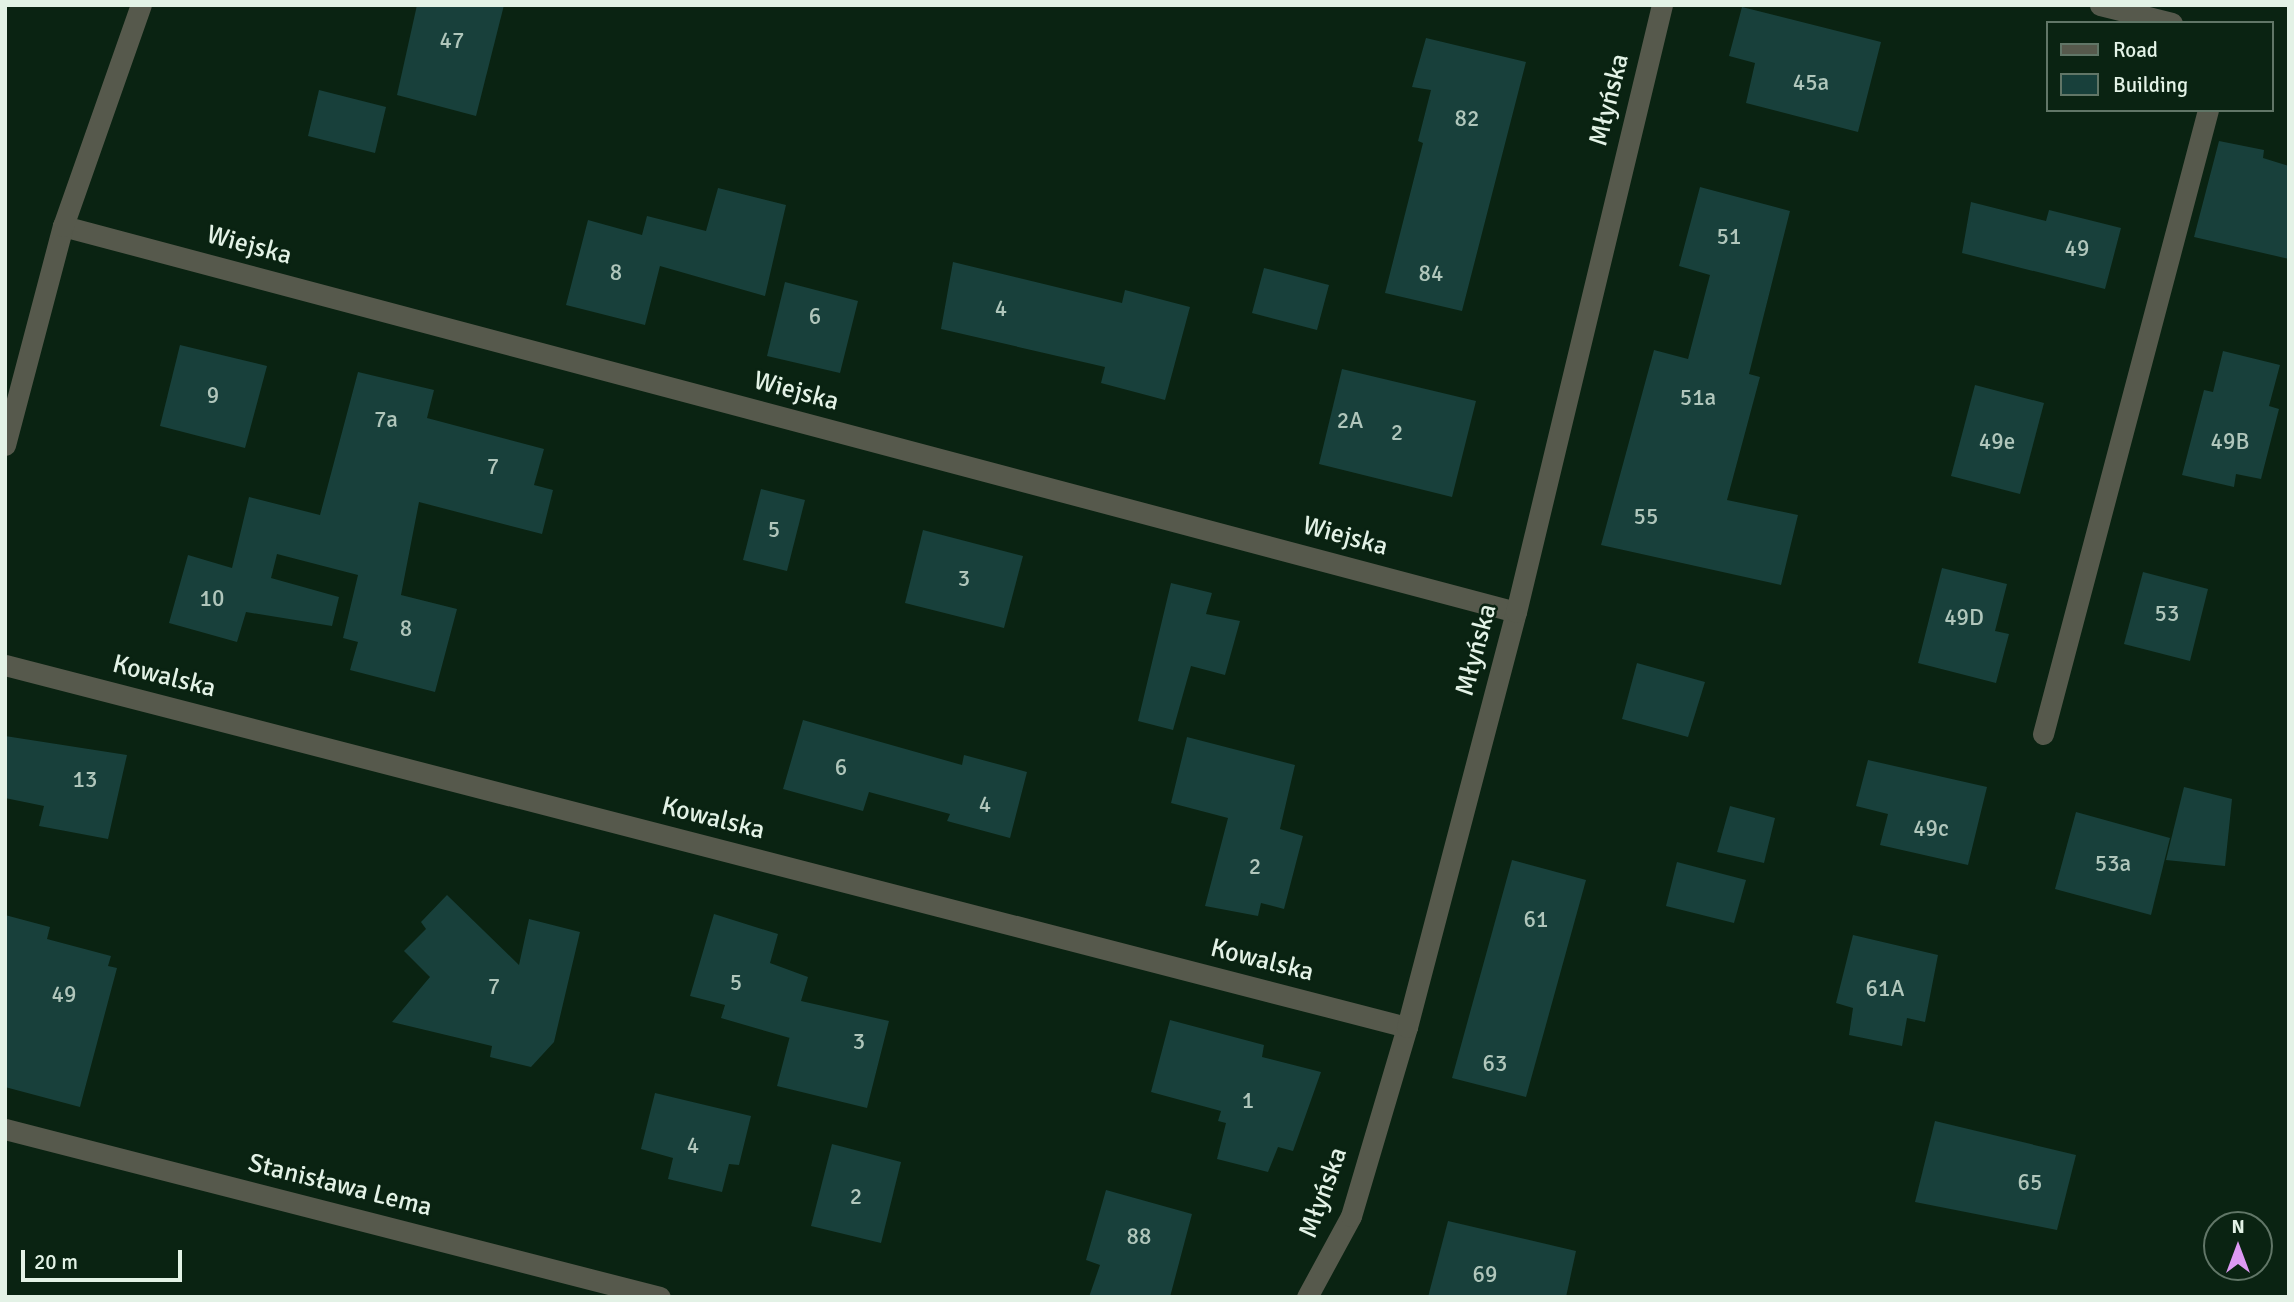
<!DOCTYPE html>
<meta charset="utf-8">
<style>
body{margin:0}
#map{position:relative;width:2294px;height:1302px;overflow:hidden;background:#0a2312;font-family:Signika,sans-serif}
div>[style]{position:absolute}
.building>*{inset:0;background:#18403b}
.lane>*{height:21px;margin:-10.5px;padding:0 10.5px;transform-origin:10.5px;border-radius:10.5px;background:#56594c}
.street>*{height:21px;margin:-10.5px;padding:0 10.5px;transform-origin:10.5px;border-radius:10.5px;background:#56594c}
span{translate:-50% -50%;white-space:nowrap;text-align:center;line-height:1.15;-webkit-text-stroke:5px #0a2312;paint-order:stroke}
.number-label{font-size:23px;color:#b0c6bb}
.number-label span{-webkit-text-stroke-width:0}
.street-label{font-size:26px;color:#e3f2e6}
.frame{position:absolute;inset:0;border:7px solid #e3f2e6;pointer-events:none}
.legend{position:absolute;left:2046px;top:21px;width:228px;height:91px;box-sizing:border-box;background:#0a2312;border:2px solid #617667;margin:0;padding:9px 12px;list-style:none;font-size:21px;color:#e3f2e6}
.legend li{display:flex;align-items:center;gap:14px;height:35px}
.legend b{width:35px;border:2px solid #617667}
.north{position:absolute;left:2203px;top:1211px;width:70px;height:70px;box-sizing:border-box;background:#0a2312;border:2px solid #617667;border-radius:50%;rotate:0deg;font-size:19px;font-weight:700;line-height:28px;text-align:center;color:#e3f2e6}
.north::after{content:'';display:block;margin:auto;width:24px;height:32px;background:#dd99f3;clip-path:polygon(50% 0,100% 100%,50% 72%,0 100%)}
.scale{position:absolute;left:21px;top:1250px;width:161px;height:32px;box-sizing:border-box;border:4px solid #e3f2e6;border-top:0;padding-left:9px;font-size:21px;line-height:24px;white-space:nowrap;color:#e3f2e6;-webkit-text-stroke:5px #0a2312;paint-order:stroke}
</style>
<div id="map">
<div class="building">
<div style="clip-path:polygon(417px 5px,504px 5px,476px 116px,397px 95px)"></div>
<div style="clip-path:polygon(1742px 7px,1881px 42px,1858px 132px,1746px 103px,1755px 63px,1729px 56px)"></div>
<div style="clip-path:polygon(1426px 38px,1526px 62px,1462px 311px,1385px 293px,1423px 143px,1418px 141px,1431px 90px,1412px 87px)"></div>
<div style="clip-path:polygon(319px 90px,386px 107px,375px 153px,308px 136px)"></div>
<div style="clip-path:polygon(2219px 141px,2264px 150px,2263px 158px,2289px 166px,2289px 259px,2194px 237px)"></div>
<div style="clip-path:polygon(1700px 187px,1790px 211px,1749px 374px,1760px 377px,1727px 500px,1798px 515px,1781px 585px,1601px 545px,1654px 350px,1688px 359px,1710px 275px,1679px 266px)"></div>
<div style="clip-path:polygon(718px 188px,786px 205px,765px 296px,660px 266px,645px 325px,566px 305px,588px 220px,642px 235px,647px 216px,706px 231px)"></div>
<div style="clip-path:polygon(1971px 202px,2046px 221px,2049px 210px,2121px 228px,2105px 289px,1962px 253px)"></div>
<div style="clip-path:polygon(953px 262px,1122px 303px,1125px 290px,1190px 307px,1165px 400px,1101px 383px,1105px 367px,941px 329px)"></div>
<div style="clip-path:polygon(1264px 268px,1329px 285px,1317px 330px,1252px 313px)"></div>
<div style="clip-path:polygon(785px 282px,858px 301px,840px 373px,767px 356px)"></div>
<div style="clip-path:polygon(180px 345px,267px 366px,245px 448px,160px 426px)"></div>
<div style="clip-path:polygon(2223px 351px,2280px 365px,2269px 406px,2279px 409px,2261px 479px,2236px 474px,2234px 487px,2182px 475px,2204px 390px,2213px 392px)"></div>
<div style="clip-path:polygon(1342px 369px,1476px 401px,1452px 497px,1319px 464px)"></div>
<div style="clip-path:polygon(358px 372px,434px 390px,427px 418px,544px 449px,534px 485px,553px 490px,542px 534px,419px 502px,401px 595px,457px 609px,435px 692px,350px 670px,358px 642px,343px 638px,358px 575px,277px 554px,271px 578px,339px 597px,332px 626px,246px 612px,237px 642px,169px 623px,188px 555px,232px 568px,249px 497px,320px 515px)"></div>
<div style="clip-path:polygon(1975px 385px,2044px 403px,2020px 494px,1951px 476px)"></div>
<div style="clip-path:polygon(761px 489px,805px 500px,787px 571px,743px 560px)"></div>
<div style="clip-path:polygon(923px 530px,1023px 556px,1004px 628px,905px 603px)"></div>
<div style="clip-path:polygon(1942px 568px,2007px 584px,1995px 631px,2009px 634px,1996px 683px,1918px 663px)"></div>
<div style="clip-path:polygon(2143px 572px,2208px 589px,2190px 661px,2124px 644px)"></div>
<div style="clip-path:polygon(1171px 583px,1212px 593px,1206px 614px,1240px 621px,1225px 675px,1191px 666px,1173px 730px,1138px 721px)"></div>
<div style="clip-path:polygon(1637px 663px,1705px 682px,1688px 737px,1622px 719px)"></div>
<div style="clip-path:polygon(803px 720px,962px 765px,964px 755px,1027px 772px,1010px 838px,947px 821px,950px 814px,869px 792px,863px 811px,783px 789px)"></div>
<div style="clip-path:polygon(5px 736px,127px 755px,108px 839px,39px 826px,44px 806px,5px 798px)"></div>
<div style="clip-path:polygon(1187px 737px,1295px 765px,1280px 829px,1303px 836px,1284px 909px,1261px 903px,1258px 916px,1205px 906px,1228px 818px,1171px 803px)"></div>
<div style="clip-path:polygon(1868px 760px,1987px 787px,1968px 865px,1880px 845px,1888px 814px,1856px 806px)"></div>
<div style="clip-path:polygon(2184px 787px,2232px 799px,2225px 866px,2166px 860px)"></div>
<div style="clip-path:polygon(1730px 806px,1775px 818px,1764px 863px,1717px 852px)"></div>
<div style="clip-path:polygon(2076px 812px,2170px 838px,2151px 915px,2055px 889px)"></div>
<div style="clip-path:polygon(1512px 860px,1586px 880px,1526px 1097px,1452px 1078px)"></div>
<div style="clip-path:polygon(1677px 862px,1746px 880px,1734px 923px,1666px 906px)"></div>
<div style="clip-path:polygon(447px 895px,519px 965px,529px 919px,580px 932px,554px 1042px,531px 1067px,490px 1057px,492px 1046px,392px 1022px,430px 977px,404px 951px,426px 929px,421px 922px)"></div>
<div style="clip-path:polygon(714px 914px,778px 934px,770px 963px,808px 977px,801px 1001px,889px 1021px,867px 1108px,777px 1086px,791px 1032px,790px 1038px,721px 1018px,725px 1005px,690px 996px)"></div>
<div style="clip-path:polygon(5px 915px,50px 927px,47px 939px,111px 956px,108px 966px,117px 968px,80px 1107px,5px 1087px)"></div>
<div style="clip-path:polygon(1853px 935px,1938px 955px,1925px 1022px,1907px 1018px,1902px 1046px,1849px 1035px,1853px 1008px,1836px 1003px)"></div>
<div style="clip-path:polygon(1170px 1020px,1264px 1045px,1262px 1057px,1321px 1072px,1293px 1151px,1278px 1147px,1268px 1172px,1217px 1159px,1226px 1123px,1218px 1121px,1221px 1111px,1151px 1092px)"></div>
<div style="clip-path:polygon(655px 1093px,751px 1116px,739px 1165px,729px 1164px,722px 1192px,668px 1179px,673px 1158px,641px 1149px)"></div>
<div style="clip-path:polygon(1935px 1121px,2076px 1155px,2057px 1230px,1915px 1202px)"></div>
<div style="clip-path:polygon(832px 1144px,901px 1162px,881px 1243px,811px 1226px)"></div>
<div style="clip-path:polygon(1106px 1190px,1192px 1214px,1170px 1297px,1089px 1297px,1100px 1265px,1086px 1260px)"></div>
<div style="clip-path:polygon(1448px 1221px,1576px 1251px,1566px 1297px,1428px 1297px)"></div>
</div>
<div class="lane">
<div style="left:2100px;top:5px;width:74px;rotate:14deg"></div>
<div style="left:2043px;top:734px;width:645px;rotate:-75.19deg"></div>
<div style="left:5px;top:1129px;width:676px;rotate:14.39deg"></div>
</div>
<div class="street">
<div style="left:63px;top:226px;width:1503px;rotate:14.88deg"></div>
<div style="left:5px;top:445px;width:227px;rotate:-75.2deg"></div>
<div style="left:63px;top:226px;width:234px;rotate:-70.6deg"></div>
<div style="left:5px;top:665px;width:1448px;rotate:14.48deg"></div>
<div style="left:1307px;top:1297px;width:92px;rotate:-61.5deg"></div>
<div style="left:1351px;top:1216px;width:197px;rotate:-73.5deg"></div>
<div style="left:1407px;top:1027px;width:429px;rotate:-75.3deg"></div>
<div style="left:1516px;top:612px;width:624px;rotate:-76.48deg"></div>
</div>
<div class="number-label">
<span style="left:452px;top:41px">47</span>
<span style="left:1811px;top:83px">45a</span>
<span style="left:1467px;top:119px">82</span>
<span style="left:1729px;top:237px">51</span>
<span style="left:2077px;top:249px">49</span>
<span style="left:616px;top:273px">8</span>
<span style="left:1431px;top:274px">84</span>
<span style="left:1001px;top:309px">4</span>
<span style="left:815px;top:317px">6</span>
<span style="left:213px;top:396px">9</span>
<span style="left:1698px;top:398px">51a</span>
<span style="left:386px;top:420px">7a</span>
<span style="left:1350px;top:421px">2A</span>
<span style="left:1397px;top:433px">2</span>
<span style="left:1997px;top:442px">49e</span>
<span style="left:2230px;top:442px">49B</span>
<span style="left:493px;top:467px">7</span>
<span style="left:1646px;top:517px">55</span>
<span style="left:774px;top:530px">5</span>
<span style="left:964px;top:579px">3</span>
<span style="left:212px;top:599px">10</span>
<span style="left:2167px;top:614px">53</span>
<span style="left:1964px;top:618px">49D</span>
<span style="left:406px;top:629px">8</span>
<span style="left:841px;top:768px">6</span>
<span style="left:85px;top:780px">13</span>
<span style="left:985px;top:805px">4</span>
<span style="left:1931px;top:829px">49c</span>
<span style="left:2113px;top:864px">53a</span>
<span style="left:1255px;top:867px">2</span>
<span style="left:1536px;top:920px">61</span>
<span style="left:736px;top:983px">5</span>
<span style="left:494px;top:987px">7</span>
<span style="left:1885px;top:989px">61A</span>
<span style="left:64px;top:995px">49</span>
<span style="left:859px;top:1042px">3</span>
<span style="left:1495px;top:1064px">63</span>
<span style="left:1248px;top:1101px">1</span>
<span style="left:693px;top:1146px">4</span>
<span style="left:2030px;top:1183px">65</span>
<span style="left:856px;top:1197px">2</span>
<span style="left:1139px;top:1237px">88</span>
<span style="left:1485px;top:1275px">69</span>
</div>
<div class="street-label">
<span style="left:1610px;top:100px;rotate:-76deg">Młyńska</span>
<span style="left:249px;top:246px;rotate:15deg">Wiejska</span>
<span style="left:796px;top:392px;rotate:15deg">Wiejska</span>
<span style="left:1345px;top:537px;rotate:15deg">Wiejska</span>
<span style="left:1477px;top:650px;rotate:-75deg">Młyńska</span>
<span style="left:164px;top:677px;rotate:14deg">Kowalska</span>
<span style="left:713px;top:819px;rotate:14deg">Kowalska</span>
<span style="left:1262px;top:961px;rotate:14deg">Kowalska</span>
<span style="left:340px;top:1186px;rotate:14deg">Stanisława Lema</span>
<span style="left:1324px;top:1193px;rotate:-70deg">Młyńska</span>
</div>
<div class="frame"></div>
<ul class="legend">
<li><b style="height:9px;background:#56594c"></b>Road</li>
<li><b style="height:19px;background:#18403b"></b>Building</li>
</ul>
<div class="north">N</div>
<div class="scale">20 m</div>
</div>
